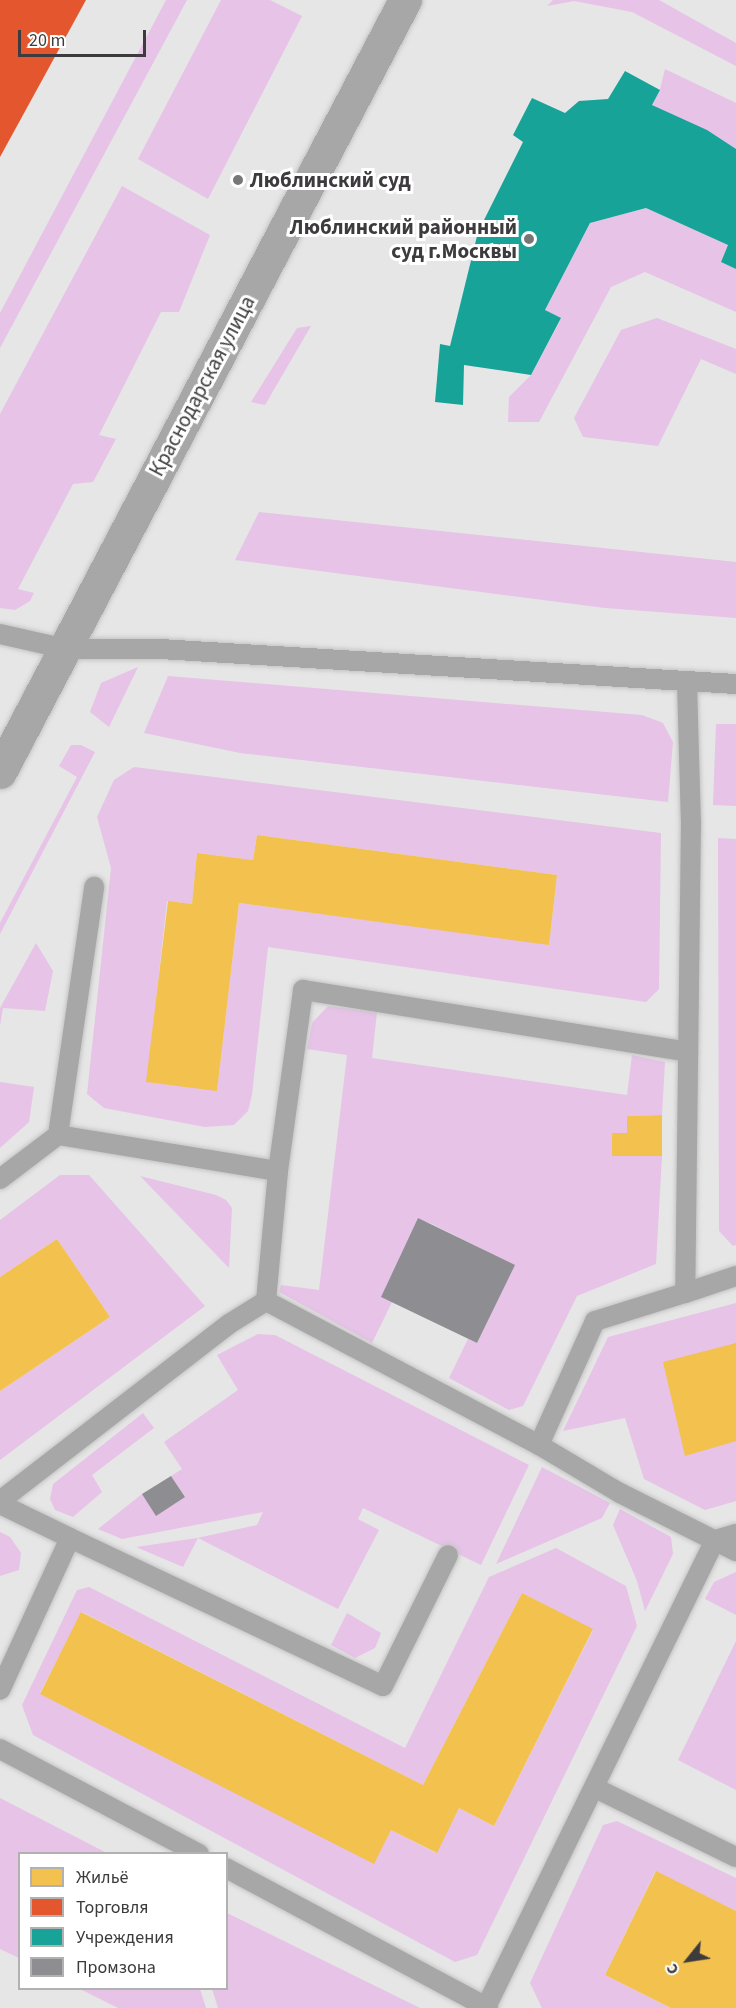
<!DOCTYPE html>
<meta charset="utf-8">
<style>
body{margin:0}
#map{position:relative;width:736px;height:2008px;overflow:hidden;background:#e6e6e6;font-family:"Source Sans 3",sans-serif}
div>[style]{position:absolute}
.green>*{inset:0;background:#e6c3e7}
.homes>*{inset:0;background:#f2c14e}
.shops>*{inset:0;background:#e4572e}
.public>*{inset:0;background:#17a398}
.industry>*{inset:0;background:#8d8d92}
.roads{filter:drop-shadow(0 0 2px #c4c4c4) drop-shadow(0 0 2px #c4c4c4)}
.service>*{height:20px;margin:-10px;padding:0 10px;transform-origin:10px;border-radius:10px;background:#a8a7a8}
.tertiary>*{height:33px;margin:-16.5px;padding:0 16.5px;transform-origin:16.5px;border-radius:16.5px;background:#a8a7a8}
.dots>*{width:16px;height:16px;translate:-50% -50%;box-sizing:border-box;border:3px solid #fff;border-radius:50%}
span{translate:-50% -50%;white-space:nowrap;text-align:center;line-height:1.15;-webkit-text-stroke:6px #fff;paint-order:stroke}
.poi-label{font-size:21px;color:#3d3b3d;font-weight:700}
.left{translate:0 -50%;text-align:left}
.right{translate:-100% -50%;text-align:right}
.street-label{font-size:21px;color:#3d3b3d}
.legend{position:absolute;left:18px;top:1852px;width:210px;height:138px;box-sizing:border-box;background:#fff;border:2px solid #b1b1b1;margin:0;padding:8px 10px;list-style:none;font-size:18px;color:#3d3b3d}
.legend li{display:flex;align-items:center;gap:12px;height:30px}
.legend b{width:30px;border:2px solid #b1b1b1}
.north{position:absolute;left:658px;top:1930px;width:60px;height:60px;-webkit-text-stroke:4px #fff;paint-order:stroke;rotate:240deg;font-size:16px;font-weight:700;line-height:24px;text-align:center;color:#3d3b3d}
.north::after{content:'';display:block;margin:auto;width:21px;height:27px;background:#3d3b3d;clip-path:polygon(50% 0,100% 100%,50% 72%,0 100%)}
.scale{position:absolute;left:18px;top:30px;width:128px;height:27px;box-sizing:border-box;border:3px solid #3d3b3d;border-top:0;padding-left:8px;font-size:18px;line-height:21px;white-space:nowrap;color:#3d3b3d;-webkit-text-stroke:4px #fff;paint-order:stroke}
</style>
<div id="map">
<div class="green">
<div style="clip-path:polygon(166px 0,187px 0,0 348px,0 313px)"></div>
<div style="clip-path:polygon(221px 0,270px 0,302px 16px,208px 199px,138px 159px)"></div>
<div style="clip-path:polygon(553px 0,659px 0,736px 43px,736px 66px,632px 12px,574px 1px,547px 6px)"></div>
<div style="clip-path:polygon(665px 69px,736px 103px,736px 154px,652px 105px,660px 89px)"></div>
<div style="clip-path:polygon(122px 186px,210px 235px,179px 312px,161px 312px,99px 435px,116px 439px,93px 482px,73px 484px,18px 589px,34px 593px,30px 601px,15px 610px,0 608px,0 414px)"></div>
<div style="clip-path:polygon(646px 208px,728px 245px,721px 262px,736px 269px,736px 312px,645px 272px,611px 287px,539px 422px,508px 422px,509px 397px,531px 375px,561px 319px,545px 310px,590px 223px)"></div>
<div style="clip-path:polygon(657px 318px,736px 349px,736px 374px,701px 359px,658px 446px,583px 437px,574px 418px,621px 330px)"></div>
<div style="clip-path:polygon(311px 326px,265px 405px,251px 402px,297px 328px)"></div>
<div style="clip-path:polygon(259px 512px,736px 562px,736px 618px,605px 608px,235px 560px)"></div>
<div style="clip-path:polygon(138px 667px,109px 727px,90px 712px,101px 683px)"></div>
<div style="clip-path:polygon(168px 676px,642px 715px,663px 723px,673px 742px,668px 802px,240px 753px,144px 733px)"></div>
<div style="clip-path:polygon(716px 724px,736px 724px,736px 806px,713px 805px)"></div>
<div style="clip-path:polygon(71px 745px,81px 745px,95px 752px,0 934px,0 923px,77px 777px,59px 766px)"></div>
<div style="clip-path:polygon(evenodd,134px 767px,661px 833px,659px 989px,646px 1002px,268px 947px,252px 1095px,248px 1111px,234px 1125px,205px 1127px,104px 1108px,87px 1094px,111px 868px,97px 817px,114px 780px,134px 767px,257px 835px,557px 875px,549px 944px,239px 903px,217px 1090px,147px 1082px,167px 901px,192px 904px,197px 853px,253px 860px,257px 835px)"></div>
<div style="clip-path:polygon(718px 838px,736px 839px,736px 1245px,733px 1246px,719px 1231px)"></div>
<div style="clip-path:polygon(36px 943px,53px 971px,45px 1011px,3px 1008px,0 1026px,0 1008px)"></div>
<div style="clip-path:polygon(328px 1006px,377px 1012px,372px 1058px,627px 1095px,632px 1055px,665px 1062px,662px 1115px,628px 1116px,627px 1133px,612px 1133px,613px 1156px,662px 1156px,656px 1264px,577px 1296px,523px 1406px,509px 1410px,449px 1378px,468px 1339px,477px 1343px,514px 1265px,432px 1224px,418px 1219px,381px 1297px,392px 1302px,372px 1343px,279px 1292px,281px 1285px,319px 1290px,347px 1055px,307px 1049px,312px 1023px)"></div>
<div style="clip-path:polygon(0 1082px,34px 1087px,29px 1122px,0 1148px)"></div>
<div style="clip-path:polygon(60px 1175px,89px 1175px,205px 1306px,0 1460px,0 1391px,110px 1317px,57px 1239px,0 1277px,0 1220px)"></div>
<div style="clip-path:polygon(140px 1176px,216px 1195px,226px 1200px,232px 1208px,229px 1268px)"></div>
<div style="clip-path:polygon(736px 1303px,736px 1501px,705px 1510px,644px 1479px,625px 1418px,563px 1431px,608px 1337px)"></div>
<div style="clip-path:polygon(258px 1334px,275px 1335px,529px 1465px,481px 1565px,363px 1508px,358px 1519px,379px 1530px,338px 1609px,198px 1538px,183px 1567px,136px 1547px,197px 1538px,257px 1525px,263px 1512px,122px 1539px,98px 1529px,142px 1494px,185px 1497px,171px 1476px,182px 1469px,164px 1442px,238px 1390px,217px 1355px)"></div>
<div style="clip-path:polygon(143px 1413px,154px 1428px,92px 1475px,102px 1492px,73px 1517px,55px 1510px,50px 1499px,53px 1484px)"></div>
<div style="clip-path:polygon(542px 1467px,610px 1503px,602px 1518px,496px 1564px)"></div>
<div style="clip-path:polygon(620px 1509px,671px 1537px,673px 1554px,645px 1611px,637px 1581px,613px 1525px)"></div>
<div style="clip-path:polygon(0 1532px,10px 1537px,21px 1553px,19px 1570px,0 1576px)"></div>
<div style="clip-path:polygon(evenodd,556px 1548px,626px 1586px,637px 1626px,477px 1955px,455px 1962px,33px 1735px,22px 1705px,77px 1590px,89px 1587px,405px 1748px,489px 1577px,556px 1548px,522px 1593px,593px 1630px,494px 1826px,459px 1808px,436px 1853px,391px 1830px,40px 1693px,82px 1612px,423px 1785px,522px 1593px)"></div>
<div style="clip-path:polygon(736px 1572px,736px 1615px,705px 1599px,714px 1582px)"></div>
<div style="clip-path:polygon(347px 1613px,381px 1633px,375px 1648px,355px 1658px,331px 1645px)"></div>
<div style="clip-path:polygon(736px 1641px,736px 1790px,678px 1760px)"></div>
<div style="clip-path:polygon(0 1798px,107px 1853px,20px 1854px,19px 1958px,0 1949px)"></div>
<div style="clip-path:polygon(617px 1821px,736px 1878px,736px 1911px,655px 1872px,605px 1975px,671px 2008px,542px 2008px,530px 1983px,603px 1825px)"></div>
<div style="clip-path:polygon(227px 1913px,420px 2008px,218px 2008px,212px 1989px,226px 1988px)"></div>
<div style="clip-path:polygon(80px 1989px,200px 1989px,206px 2008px,118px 2008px)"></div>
</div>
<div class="homes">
<div style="clip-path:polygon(257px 835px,557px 875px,549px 945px,239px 903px,217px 1091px,146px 1082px,168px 901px,192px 904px,197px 853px,253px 860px)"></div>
<div style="clip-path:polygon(662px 1115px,662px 1156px,612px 1156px,612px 1133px,627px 1133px,627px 1116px)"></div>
<div style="clip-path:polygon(57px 1239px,110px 1317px,0 1391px,0 1277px)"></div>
<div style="clip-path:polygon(736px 1343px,736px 1441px,685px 1456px,663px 1362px)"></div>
<div style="clip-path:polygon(522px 1593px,593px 1629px,494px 1826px,459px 1808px,437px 1853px,391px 1830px,374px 1864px,40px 1694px,81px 1612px,423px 1785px)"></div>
<div style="clip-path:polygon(656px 1871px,736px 1911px,736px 2008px,671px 2008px,605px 1975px)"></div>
</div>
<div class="shops">
<div style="clip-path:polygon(0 0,86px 0,0 157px)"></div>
</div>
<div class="public">
<div style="clip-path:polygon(625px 71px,660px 90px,652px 105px,707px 130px,736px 149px,736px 269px,721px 262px,728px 245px,646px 208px,590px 223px,545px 310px,561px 318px,531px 375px,464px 365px,463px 405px,435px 402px,440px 344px,450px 346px,478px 232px,523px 142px,513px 135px,532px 98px,565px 113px,579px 101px,608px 99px)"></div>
</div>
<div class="industry">
<div style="clip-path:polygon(418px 1218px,515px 1265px,477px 1343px,381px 1297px)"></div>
<div style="clip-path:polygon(171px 1476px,185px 1497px,156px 1516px,142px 1494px)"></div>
</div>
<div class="roads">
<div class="service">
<div style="left:0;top:634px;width:68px;rotate:12.8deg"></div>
<div style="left:66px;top:649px;width:94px"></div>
<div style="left:160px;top:649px;width:577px;rotate:3.48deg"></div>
<div style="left:687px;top:682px;width:139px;rotate:88.4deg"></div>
<div style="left:691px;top:821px;width:472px;rotate:90.7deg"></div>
<div style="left:685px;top:1293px;width:54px;rotate:-18.4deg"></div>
<div style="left:58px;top:1135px;width:251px;rotate:-81.7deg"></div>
<div style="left:0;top:1179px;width:73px;rotate:-37.2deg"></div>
<div style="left:58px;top:1135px;width:223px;rotate:9.3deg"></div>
<div style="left:266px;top:1301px;width:131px;rotate:-84.7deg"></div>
<div style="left:278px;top:1171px;width:183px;rotate:-82.1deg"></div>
<div style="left:303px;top:990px;width:390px;rotate:9.1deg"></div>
<div style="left:539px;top:1445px;width:136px;rotate:-65.7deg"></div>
<div style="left:595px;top:1321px;width:94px;rotate:-17.3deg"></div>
<div style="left:0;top:1501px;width:289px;rotate:-37.7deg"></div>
<div style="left:229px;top:1324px;width:44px;rotate:-31.9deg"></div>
<div style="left:266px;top:1301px;width:309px;rotate:27.8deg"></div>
<div style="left:539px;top:1445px;width:94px;rotate:30.7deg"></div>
<div style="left:620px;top:1493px;width:130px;rotate:26.6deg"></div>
<div style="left:0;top:1504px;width:78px;rotate:25.9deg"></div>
<div style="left:70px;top:1538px;width:167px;rotate:114.7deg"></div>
<div style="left:70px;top:1538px;width:346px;rotate:25.3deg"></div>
<div style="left:383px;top:1686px;width:146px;rotate:-63.6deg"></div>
<div style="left:0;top:1749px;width:225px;rotate:27.8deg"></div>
<div style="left:595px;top:1788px;width:157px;rotate:26.1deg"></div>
<div style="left:226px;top:1868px;width:297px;rotate:28.1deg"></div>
<div style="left:486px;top:2007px;width:520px;rotate:-63.88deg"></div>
<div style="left:715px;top:1540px;width:22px;rotate:-16deg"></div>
</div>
<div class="tertiary">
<div style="left:0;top:772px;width:872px;rotate:-62.32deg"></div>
</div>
</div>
<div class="dots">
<div style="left:238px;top:180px;background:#787778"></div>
<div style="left:529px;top:239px;background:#787778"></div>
</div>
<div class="poi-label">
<span class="left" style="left:250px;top:180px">Люблинский суд</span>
<span class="right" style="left:517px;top:239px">Люблинский районный<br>суд г.Москвы</span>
</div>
<div class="street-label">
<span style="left:202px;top:386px;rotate:-62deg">Краснодарская улица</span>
</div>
<ul class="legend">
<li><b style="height:16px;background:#f2c14e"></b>Жильё</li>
<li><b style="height:16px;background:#e4572e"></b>Торговля</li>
<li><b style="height:16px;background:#17a398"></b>Учреждения</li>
<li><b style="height:16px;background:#8d8d92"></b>Промзона</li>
</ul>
<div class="north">С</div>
<div class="scale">20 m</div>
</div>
